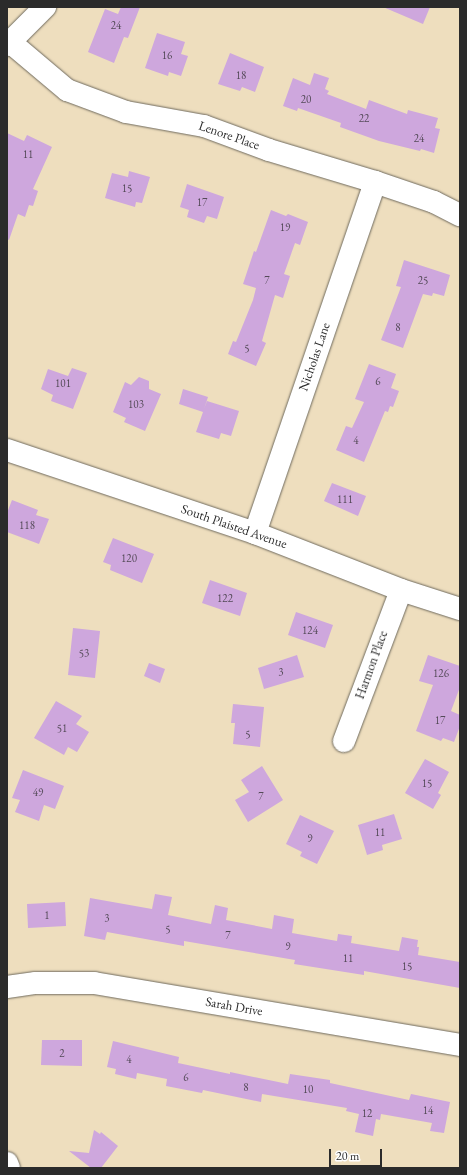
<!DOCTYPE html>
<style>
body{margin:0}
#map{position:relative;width:467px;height:1175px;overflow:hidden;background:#eedebe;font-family:"EB Garamond",serif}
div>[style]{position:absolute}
.building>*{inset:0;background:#cea7dd}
.roads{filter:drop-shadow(0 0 1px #6f6a5e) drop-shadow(0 0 1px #6f6a5e)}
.minor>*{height:22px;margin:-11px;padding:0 11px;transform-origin:11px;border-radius:11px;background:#fff}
span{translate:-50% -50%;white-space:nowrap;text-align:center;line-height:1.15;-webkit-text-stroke:4px #fff;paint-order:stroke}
.number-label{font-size:11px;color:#544a58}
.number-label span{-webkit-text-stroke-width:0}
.street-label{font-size:13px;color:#2b2b2b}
.frame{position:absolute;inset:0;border:8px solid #2b2b2b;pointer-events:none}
.scale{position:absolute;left:329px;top:1149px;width:53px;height:18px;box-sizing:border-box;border:2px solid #2b2b2b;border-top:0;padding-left:5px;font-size:12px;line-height:14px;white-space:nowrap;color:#2b2b2b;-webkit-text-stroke:3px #fff;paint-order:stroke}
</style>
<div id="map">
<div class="building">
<div style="clip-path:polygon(121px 7px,140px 7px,128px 38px,124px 37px,114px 63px,88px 52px,105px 9px,118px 14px)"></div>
<div style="clip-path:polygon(383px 7px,430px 7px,423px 24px)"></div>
<div style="clip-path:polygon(157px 33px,185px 42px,181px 54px,188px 56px,181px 76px,169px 72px,168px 76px,145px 68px)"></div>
<div style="clip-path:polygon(230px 53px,264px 67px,255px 92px,242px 87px,240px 91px,218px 84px)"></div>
<div style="clip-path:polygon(314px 73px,329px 78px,325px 89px,329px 91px,327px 94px,366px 109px,369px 100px,407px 114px,408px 110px,438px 118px,435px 128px,440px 129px,434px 153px,421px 149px,420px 151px,379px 141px,340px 127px,341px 123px,298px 108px,297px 111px,283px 106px,293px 78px,310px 85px)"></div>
<div style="clip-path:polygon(7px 133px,24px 141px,27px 135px,52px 147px,33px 189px,38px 191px,33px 206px,29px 205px,25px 217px,18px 214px,9px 240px,7px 239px)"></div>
<div style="clip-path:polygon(129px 171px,150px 177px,142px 203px,136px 202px,135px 207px,105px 198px,112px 173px,128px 177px)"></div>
<div style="clip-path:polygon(187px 184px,224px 197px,217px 219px,207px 216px,204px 223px,187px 217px,189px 210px,180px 207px)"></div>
<div style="clip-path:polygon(271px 210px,286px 216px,288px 214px,308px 222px,300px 245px,295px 243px,284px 274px,290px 276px,283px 298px,275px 295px,262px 341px,266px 343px,256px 366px,228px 354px,233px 341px,236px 342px,253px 300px,256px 288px,243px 284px,254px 251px,256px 252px)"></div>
<div style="clip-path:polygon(404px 260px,450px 275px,444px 296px,433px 293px,432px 296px,423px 294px,403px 348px,381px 340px,401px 287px,396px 286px)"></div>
<div style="clip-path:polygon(369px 364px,396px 374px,391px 388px,399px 391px,393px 407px,390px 406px,388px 412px,385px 411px,364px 462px,336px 450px,346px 426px,352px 428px,364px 402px,355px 399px)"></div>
<div style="clip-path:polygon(72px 368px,87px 373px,73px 409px,51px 401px,53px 395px,41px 389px,48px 369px,68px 376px)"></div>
<div style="clip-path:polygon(139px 377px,149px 381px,149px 389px,161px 394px,145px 431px,124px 422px,126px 418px,113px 412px,125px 382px,131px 385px)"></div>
<div style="clip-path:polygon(183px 389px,208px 397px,204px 409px,207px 401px,239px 411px,231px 436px,221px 433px,219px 439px,196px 432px,203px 412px,179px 404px)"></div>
<div style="clip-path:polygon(332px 483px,366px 496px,358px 516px,324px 501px)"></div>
<div style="clip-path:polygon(12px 500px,38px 510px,36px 515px,49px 519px,39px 544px,7px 532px,7px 513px)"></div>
<div style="clip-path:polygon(113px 538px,154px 554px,142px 583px,110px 570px,111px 565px,103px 562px)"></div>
<div style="clip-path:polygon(210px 580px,247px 593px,240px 616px,202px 603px)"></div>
<div style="clip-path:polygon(296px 612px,333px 625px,325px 648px,288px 635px)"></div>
<div style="clip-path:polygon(73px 628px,100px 631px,95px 678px,68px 675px)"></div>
<div style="clip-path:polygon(297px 655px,304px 677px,264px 689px,258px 668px)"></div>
<div style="clip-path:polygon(428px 655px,460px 666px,460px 687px,451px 711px,460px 715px,460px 726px,454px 742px,443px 738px,441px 741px,416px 731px,433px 685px,419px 681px)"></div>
<div style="clip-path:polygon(149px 663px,165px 669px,160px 683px,144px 676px)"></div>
<div style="clip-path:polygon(56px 701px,82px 716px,76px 724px,89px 732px,77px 752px,68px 747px,64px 755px,34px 738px)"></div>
<div style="clip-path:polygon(233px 704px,264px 707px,260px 747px,233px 744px,235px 723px,231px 723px)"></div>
<div style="clip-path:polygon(425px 759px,449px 772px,438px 793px,441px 795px,433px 809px,405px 793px)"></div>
<div style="clip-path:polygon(262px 766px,283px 800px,248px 822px,235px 800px,249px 792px,241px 780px)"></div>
<div style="clip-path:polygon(23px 770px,64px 786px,55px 809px,44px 805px,39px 821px,15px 812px,20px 800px,12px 798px)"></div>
<div style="clip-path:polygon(394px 814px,402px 839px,382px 845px,383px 850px,367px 855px,358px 825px)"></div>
<div style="clip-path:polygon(300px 815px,334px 831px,317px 864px,300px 856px,302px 852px,286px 844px)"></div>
<div style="clip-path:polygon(155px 894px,172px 897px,168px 915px,211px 924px,215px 905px,228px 908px,226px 920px,272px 929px,274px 915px,294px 919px,292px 933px,337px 941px,338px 934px,352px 936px,351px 943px,399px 951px,402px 937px,418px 940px,417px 947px,419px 947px,418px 955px,460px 962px,460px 988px,364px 971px,364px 975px,294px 964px,295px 960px,184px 941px,184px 946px,107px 932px,105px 940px,84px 936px,90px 898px,152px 909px)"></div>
<div style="clip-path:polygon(65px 902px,66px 926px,28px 928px,27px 904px)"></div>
<div style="clip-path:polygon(42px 1040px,82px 1040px,82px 1066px,41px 1065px)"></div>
<div style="clip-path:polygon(113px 1041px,179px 1057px,178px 1063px,230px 1074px,230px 1072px,288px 1084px,290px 1074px,330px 1080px,330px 1083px,409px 1100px,411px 1094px,450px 1102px,444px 1133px,430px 1131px,432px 1123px,381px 1114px,380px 1120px,376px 1119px,373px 1136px,355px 1132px,359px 1114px,346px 1111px,347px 1108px,262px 1094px,261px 1102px,203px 1090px,202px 1093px,166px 1086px,167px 1079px,137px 1073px,136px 1079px,115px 1074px,116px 1069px,107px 1067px)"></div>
<div style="clip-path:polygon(94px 1130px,100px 1134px,101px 1132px,118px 1146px,101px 1168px,91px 1168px,69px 1151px,89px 1153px)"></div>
</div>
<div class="roads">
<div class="minor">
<div style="left:10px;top:42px;width:75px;rotate:40.1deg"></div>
<div style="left:67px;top:90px;width:63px;rotate:20.4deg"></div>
<div style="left:126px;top:112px;width:79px;rotate:10.2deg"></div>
<div style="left:204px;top:126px;width:69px;rotate:20.3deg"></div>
<div style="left:269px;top:150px;width:111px;rotate:16.8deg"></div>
<div style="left:375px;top:182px;width:62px;rotate:18.7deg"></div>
<div style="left:434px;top:202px;width:29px;rotate:27deg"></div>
<div style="left:7px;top:45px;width:54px;rotate:-45deg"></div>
<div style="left:7px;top:450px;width:262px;rotate:18.5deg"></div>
<div style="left:255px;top:533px;width:157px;rotate:21.3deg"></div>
<div style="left:401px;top:590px;width:62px;rotate:17.9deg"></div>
<div style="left:255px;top:533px;width:371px;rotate:-71.1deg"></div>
<div style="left:344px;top:741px;width:161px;rotate:-69.3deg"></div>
<div style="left:7px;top:987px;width:29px;rotate:-8deg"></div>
<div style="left:36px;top:983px;width:58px"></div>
<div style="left:94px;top:983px;width:371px;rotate:9.6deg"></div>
<div style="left:7px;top:1163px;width:5px;rotate:68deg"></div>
</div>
</div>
<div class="number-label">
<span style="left:116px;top:25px">24</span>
<span style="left:167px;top:55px">16</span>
<span style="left:241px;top:75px">18</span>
<span style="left:306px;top:99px">20</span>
<span style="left:364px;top:118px">22</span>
<span style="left:419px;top:138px">24</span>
<span style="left:28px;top:154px">11</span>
<span style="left:127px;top:188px">15</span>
<span style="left:202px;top:202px">17</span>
<span style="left:285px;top:227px">19</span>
<span style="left:267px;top:280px">7</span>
<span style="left:423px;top:280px">25</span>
<span style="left:398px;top:327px">8</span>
<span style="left:247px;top:348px">5</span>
<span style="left:378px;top:381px">6</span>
<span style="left:63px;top:383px">101</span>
<span style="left:136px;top:404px">103</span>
<span style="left:356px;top:440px">4</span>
<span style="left:345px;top:499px">111</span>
<span style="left:27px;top:525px">118</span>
<span style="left:129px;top:558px">120</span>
<span style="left:225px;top:598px">122</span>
<span style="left:310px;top:630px">124</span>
<span style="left:84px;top:653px">53</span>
<span style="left:281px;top:672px">3</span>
<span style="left:441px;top:673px">126</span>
<span style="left:440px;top:720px">17</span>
<span style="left:62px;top:728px">51</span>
<span style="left:248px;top:734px">5</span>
<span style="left:427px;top:783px">15</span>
<span style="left:38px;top:792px">49</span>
<span style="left:261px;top:796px">7</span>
<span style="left:380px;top:832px">11</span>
<span style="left:310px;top:838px">9</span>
<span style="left:47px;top:915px">1</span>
<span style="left:107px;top:918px">3</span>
<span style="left:168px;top:929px">5</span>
<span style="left:228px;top:935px">7</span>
<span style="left:288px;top:946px">9</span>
<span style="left:348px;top:958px">11</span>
<span style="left:407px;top:966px">15</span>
<span style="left:62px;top:1053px">2</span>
<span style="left:129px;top:1059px">4</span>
<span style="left:186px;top:1077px">6</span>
<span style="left:246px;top:1087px">8</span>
<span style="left:308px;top:1089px">10</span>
<span style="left:428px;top:1110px">14</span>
<span style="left:367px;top:1113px">12</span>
</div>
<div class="street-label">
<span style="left:229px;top:136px;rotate:19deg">Lenore Place</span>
<span style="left:315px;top:357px;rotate:-71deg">Nicholas Lane</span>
<span style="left:234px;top:527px;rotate:19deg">South Plaisted Avenue</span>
<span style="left:372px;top:665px;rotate:-70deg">Harmon Place</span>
<span style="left:234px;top:1007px;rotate:10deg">Sarah Drive</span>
</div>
<div class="frame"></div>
<div class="scale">20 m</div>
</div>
